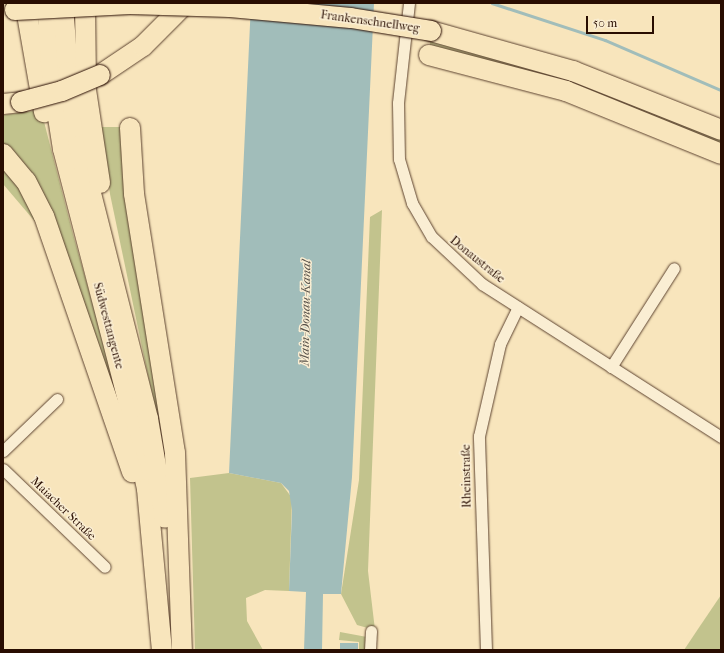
<!DOCTYPE html>
<meta charset="utf-8">
<style>
body{margin:0}
#map{position:relative;width:724px;height:653px;overflow:hidden;background:#f8e5bc;font-family:"IM FELL French Canon",serif}
div>[style]{position:absolute}
.green>*{inset:0;background:#c2c38d}
.water>*{inset:0;background:#a1bdba}
.stream>*{height:2.5px;margin:-1.25px;padding:0 1.25px;transform-origin:1.25px;border-radius:1.25px;background:#a1bdba}
.roads{filter:drop-shadow(0 0 1px #5d4330) drop-shadow(0 0 1px #5d4330)}
.street>*{height:11px;margin:-5.5px;padding:0 5.5px;transform-origin:5.5px;border-radius:5.5px;background:#faeed3}
.highway>*{height:20px;margin:-10px;padding:0 10px;transform-origin:10px;border-radius:10px;background:#f8e5bc}
.bridges{filter:drop-shadow(0 0 1px #290d01) drop-shadow(0 0 1px #290d01)}
.highway-bridge>*{height:20px;margin:-10px;padding:0 10px;transform-origin:10px;border-radius:10px;background:#f8e5bc}
span{translate:-50% -50%;white-space:nowrap;text-align:center;line-height:1.15;-webkit-text-stroke:3px #faeed3;paint-order:stroke}
.street-label{font-size:12px;color:#290d01}
.water-label{font-size:13px;color:#59534b;font-style:italic}
.frame{position:absolute;inset:0;border:4px solid #290d01;pointer-events:none}
.scale{position:absolute;left:586px;top:16px;width:68px;height:18px;box-sizing:border-box;border:2px solid #290d01;border-top:0;padding-left:5px;font-size:12px;line-height:14px;white-space:nowrap;color:#290d01;-webkit-text-stroke:3px #faeed3;paint-order:stroke}
</style>
<div id="map">
<div class="green">
<div style="clip-path:polygon(430px 40px,530px 65px,721px 138px,721px 145px,627px 105px,529px 71px,430px 46px)"></div>
<div style="clip-path:polygon(41px 110px,73px 234px,126px 423px,3px 148px,3px 115px)"></div>
<div style="clip-path:polygon(101px 127px,124px 127px,165px 457px,110px 194px)"></div>
<div style="clip-path:polygon(3px 158px,49px 238px,3px 184px)"></div>
<div style="clip-path:polygon(382px 210px,368px 571px,375px 630px,357px 625px,341px 594px,359px 480px,370px 217px)"></div>
<div style="clip-path:polygon(229px 473px,281px 483px,292px 498px,289px 591px,265px 590px,246px 598px,247px 621px,263px 650px,195px 650px,190px 478px)"></div>
<div style="clip-path:polygon(721px 595px,721px 650px,684px 650px,698px 629px)"></div>
<div style="clip-path:polygon(340px 632px,367px 637px,367px 650px,359px 650px,359px 642px,339px 640px)"></div>
</div>
<div class="water">
<div style="clip-path:polygon(251px 3px,374px 3px,352px 477px,341px 594px,323px 594px,322px 650px,304px 650px,306px 592px,289px 591px,292px 510px,289px 491px,281px 483px,229px 473px)"></div>
<div style="clip-path:polygon(340px 643px,358px 643px,358px 650px,340px 650px)"></div>
</div>
<div class="stream">
<div style="left:492px;top:3px;width:119px;rotate:18.1deg"></div>
<div style="left:605px;top:40px;width:126px;rotate:23.3deg"></div>
</div>
<div class="roads">
<div class="street">
<div style="left:409px;top:3px;width:101px;rotate:96.3deg"></div>
<div style="left:398px;top:103px;width:56px;rotate:89deg"></div>
<div style="left:399px;top:159px;width:46px;rotate:73.5deg"></div>
<div style="left:412px;top:203px;width:39px;rotate:60deg"></div>
<div style="left:432px;top:237px;width:69px;rotate:43.2deg"></div>
<div style="left:482px;top:284px;width:284px;rotate:32.6deg"></div>
<div style="left:611px;top:367px;width:117px;rotate:-57.5deg"></div>
<div style="left:3px;top:451px;width:75px;rotate:-43.9deg"></div>
<div style="left:3px;top:469px;width:141px;rotate:43.9deg"></div>
<div style="left:370px;top:650px;width:19px;rotate:-87deg"></div>
<div style="left:486px;top:650px;width:214px;rotate:-91.9deg"></div>
<div style="left:479px;top:436px;width:94px;rotate:-77.1deg"></div>
<div style="left:500px;top:344px;width:41px;rotate:-64.1deg"></div>
</div>
<div class="highway">
<div style="left:25px;top:3px;width:111px;rotate:80.1deg"></div>
<div style="left:47px;top:3px;width:76px;rotate:86.2deg"></div>
<div style="left:52px;top:79px;width:71px;rotate:81.1deg"></div>
<div style="left:63px;top:149px;width:260px;rotate:75.5deg"></div>
<div style="left:128px;top:401px;width:90px;rotate:77.8deg"></div>
<div style="left:147px;top:489px;width:162px;rotate:84.7deg"></div>
<div style="left:63px;top:3px;width:69px;rotate:85.9deg"></div>
<div style="left:68px;top:72px;width:75px;rotate:81.5deg"></div>
<div style="left:79px;top:146px;width:282px;rotate:75.8deg"></div>
<div style="left:148px;top:419px;width:100px;rotate:80.3deg"></div>
<div style="left:85px;top:3px;width:87px;rotate:89.3deg"></div>
<div style="left:86px;top:90px;width:94px;rotate:81.4deg"></div>
<div style="left:431px;top:31px;width:148px;rotate:15.7deg"></div>
<div style="left:573px;top:71px;width:159px;rotate:21.7deg"></div>
<div style="left:429px;top:55px;width:142px;rotate:14.7deg"></div>
<div style="left:566px;top:91px;width:167px;rotate:22.1deg"></div>
<div style="left:100px;top:75px;width:52px;rotate:-34deg"></div>
<div style="left:143px;top:46px;width:61px;rotate:-45deg"></div>
<div style="left:3px;top:104px;width:18px;rotate:-6deg"></div>
<div style="left:130px;top:128px;width:66px;rotate:86.5deg"></div>
<div style="left:134px;top:194px;width:262px;rotate:81deg"></div>
<div style="left:175px;top:453px;width:197px;rotate:88deg"></div>
<div style="left:3px;top:154px;width:35px;rotate:50deg"></div>
<div style="left:26px;top:181px;width:39px;rotate:63deg"></div>
<div style="left:44px;top:216px;width:271px;rotate:71deg"></div>
</div>
</div>
<div class="bridges">
<div class="highway-bridge">
<div style="left:15px;top:10px;width:115px;rotate:-3deg"></div>
<div style="left:130px;top:4px;width:100px;rotate:1.7deg"></div>
<div style="left:230px;top:7px;width:121px;rotate:5.2deg"></div>
<div style="left:351px;top:18px;width:81px;rotate:9.2deg"></div>
<div style="left:21px;top:102px;width:42px;rotate:-15deg"></div>
<div style="left:62px;top:91px;width:41px;rotate:-22.8deg"></div>
</div>
</div>
<div class="street-label">
<span style="left:370px;top:22px;rotate:8deg">Frankenschnellweg</span>
<span style="left:477px;top:260px;rotate:39deg">Donaustraße</span>
<span style="left:108px;top:326px;rotate:75deg">Südwesttangente</span>
<span style="left:467px;top:476px;rotate:-91deg">Rheinstraße</span>
<span style="left:63px;top:509px;rotate:44deg">Maiacher Straße</span>
</div>
<div class="water-label">
<span style="left:306px;top:313px;rotate:-89deg">Main-Donau-Kanal</span>
</div>
<div class="frame"></div>
<div class="scale">50 m</div>
</div>
